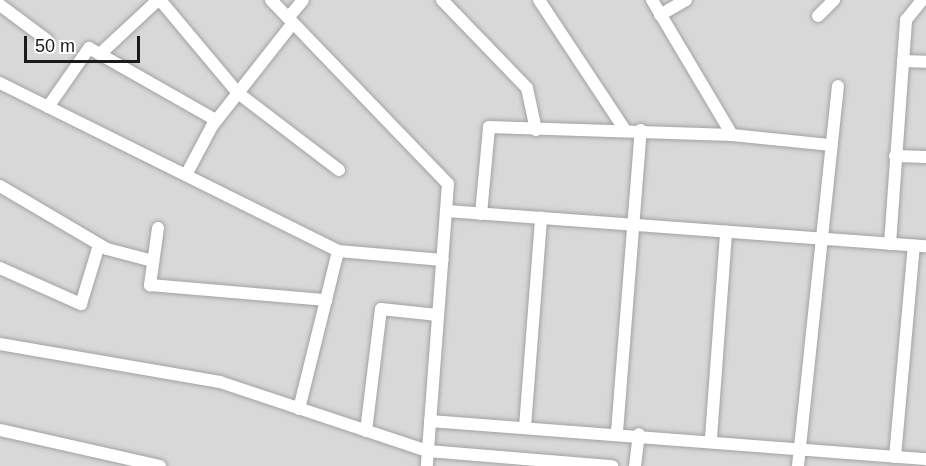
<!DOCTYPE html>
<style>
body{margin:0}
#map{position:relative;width:926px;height:466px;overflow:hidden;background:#eceae1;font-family:Arial,sans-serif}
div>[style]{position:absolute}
.residential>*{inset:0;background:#d9d8d8}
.roads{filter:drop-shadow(0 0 2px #a2a2a2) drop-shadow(0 0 2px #a2a2a2)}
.street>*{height:12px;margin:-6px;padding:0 6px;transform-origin:6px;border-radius:6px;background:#fff}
span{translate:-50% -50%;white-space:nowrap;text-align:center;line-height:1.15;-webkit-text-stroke:4.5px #fff;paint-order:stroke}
.scale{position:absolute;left:24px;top:36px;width:116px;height:27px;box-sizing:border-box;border:3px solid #1b1b1b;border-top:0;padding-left:8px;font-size:18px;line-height:21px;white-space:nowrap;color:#1b1b1b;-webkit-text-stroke:4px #fff;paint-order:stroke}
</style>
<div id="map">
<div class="residential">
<div style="clip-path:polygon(0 0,926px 0,926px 466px,0 466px)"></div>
</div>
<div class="roads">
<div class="street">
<div style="left:160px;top:0;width:121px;rotate:50deg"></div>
<div style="left:238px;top:93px;width:127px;rotate:37.3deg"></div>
<div style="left:271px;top:0;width:255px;rotate:46.1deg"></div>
<div style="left:448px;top:184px;width:283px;rotate:94.3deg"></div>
<div style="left:442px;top:0;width:122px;rotate:46deg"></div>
<div style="left:527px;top:88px;width:43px;rotate:77.9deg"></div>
<div style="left:539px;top:0;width:156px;rotate:56.5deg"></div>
<div style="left:652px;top:0;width:157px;rotate:59.3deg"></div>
<div style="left:0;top:5px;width:59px;rotate:36.7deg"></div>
<div style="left:660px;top:15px;width:30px;rotate:-30deg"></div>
<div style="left:818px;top:16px;width:23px;rotate:-45deg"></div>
<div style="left:288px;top:18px;width:23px;rotate:-50deg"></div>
<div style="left:100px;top:54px;width:79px;rotate:-43deg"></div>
<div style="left:903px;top:61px;width:23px;rotate:2deg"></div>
<div style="left:0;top:83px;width:377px;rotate:26.4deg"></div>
<div style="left:338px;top:251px;width:105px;rotate:4.9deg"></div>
<div style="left:48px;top:107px;width:72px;rotate:-55.2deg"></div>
<div style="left:89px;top:48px;width:146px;rotate:29.6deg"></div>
<div style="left:895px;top:156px;width:31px;rotate:2deg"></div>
<div style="left:186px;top:175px;width:55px;rotate:-62deg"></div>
<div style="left:212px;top:126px;width:131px;rotate:-51.8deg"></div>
<div style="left:0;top:186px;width:124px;rotate:30.5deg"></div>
<div style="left:107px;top:249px;width:48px;rotate:14.6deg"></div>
<div style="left:446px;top:211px;width:481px;rotate:4.2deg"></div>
<div style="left:481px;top:214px;width:87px;rotate:-84.7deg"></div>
<div style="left:489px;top:127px;width:243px;rotate:1.9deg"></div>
<div style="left:732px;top:135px;width:100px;rotate:5.8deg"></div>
<div style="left:158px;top:228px;width:58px;rotate:98deg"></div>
<div style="left:150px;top:285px;width:177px;rotate:4.9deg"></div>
<div style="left:890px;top:244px;width:225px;rotate:-85.9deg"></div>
<div style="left:906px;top:20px;width:26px;rotate:-51deg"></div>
<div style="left:0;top:268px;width:89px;rotate:24deg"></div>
<div style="left:81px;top:304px;width:62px;rotate:-73deg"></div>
<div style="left:0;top:344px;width:223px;rotate:9.8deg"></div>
<div style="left:220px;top:382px;width:219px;rotate:18.4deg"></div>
<div style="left:428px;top:451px;width:185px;rotate:4.7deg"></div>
<div style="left:299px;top:409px;width:163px;rotate:-76.1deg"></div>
<div style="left:430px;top:421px;width:497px;rotate:4.4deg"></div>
<div style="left:525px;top:427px;width:210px;rotate:-85.6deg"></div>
<div style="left:0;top:430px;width:164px;rotate:12.7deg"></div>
<div style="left:366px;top:431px;width:123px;rotate:-83deg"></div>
<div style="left:381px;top:309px;width:57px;rotate:6deg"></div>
<div style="left:617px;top:432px;width:303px;rotate:-85.5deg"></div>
<div style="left:711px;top:438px;width:207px;rotate:-85.8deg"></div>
<div style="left:895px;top:457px;width:212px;rotate:-84.9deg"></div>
<div style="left:635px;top:466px;width:32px;rotate:-83deg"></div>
<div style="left:798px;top:466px;width:382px;rotate:-84deg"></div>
</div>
</div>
<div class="scale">50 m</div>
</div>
